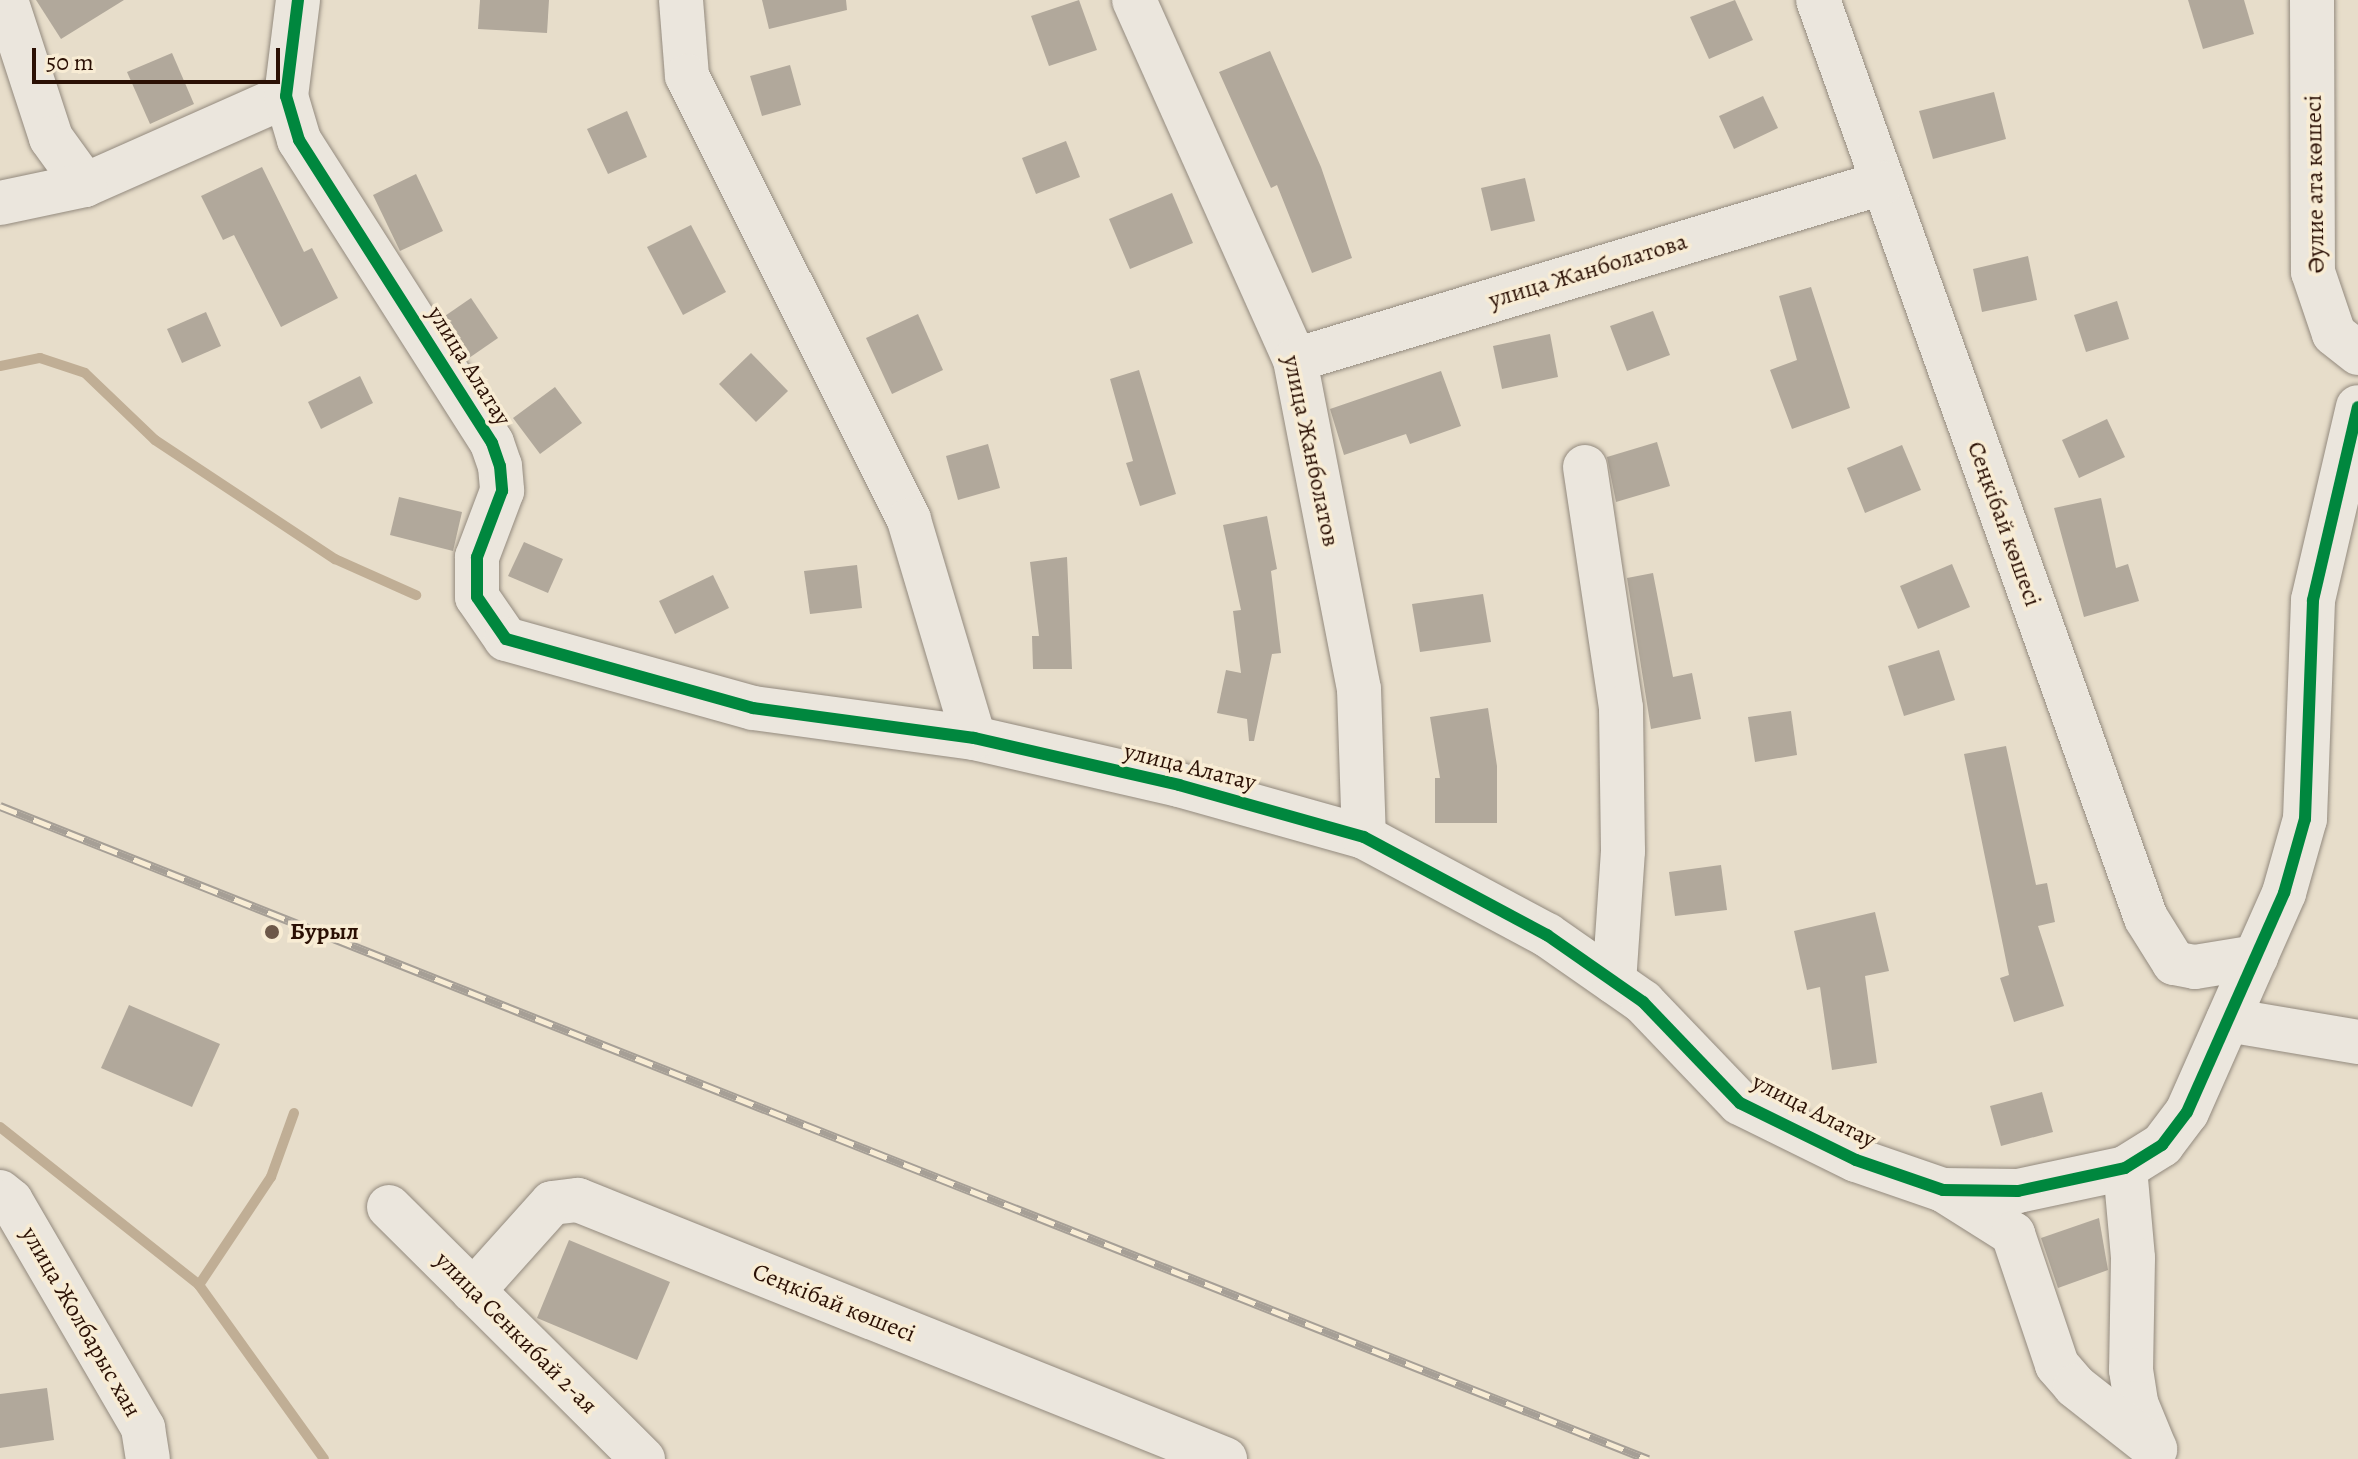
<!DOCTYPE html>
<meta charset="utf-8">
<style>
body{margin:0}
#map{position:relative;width:2358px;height:1459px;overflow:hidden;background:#e7ddca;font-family:Alegreya,serif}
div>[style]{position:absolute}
.stream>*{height:10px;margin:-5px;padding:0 5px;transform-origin:5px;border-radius:5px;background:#c0ae95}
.building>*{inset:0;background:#b1a89b}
.roads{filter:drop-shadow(0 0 2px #938a7e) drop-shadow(0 0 2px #938a7e)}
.minor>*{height:44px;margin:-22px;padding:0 22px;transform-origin:22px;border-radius:22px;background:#ebe6dd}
.rail>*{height:9px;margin-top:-4.5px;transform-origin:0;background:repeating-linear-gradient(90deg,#f8ecd4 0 18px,#a69f96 0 36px);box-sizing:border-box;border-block:2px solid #a69f96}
.cycleway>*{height:12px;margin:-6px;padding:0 6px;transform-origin:6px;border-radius:6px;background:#00873e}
.dots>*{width:22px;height:22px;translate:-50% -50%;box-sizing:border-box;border:4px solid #f8ecd4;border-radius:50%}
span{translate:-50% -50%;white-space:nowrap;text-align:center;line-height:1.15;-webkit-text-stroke:7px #f8ecd4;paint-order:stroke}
.street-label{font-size:24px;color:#2b1004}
.poi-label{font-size:24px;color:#2b1004;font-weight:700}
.left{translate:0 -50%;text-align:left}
.scale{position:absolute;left:32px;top:48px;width:248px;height:36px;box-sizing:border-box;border:4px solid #2b1004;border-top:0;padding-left:10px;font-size:24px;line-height:28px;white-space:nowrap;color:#2b1004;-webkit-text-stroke:6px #f8ecd4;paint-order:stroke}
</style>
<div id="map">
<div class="stream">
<div style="left:0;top:366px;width:41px;rotate:-11.3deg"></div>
<div style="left:40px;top:358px;width:47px;rotate:18.4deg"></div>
<div style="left:85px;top:373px;width:97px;rotate:43.7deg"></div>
<div style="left:155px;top:440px;width:216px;rotate:33.5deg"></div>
<div style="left:335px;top:559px;width:89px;rotate:24deg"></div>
<div style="left:0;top:1127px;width:254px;rotate:38.4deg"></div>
<div style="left:199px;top:1285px;width:214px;rotate:54.3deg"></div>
<div style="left:199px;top:1285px;width:130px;rotate:-56.3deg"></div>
<div style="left:271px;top:1177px;width:68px;rotate:-70.2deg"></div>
</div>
<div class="building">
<div style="clip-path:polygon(36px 0,124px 0,61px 39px)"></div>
<div style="clip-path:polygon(480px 0,549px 0,547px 33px,478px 29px)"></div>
<div style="clip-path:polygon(762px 0,846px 0,847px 10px,769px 29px)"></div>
<div style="clip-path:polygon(1079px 0,1097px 50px,1049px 66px,1031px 16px)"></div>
<div style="clip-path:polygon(1735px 0,1753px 40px,1709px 59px,1690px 17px)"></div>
<div style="clip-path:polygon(2188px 0,2244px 0,2254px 34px,2203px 49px)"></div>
<div style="clip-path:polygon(1270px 51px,1321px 167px,1352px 258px,1312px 273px,1277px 185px,1271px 188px,1219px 72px)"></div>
<div style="clip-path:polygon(172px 53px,194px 104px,150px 124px,127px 72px)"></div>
<div style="clip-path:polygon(790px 65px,801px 105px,762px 116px,750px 76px)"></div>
<div style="clip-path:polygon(1994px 92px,2006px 139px,1933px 159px,1919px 111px)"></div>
<div style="clip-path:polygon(1763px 96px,1778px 128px,1734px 149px,1719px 116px)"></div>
<div style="clip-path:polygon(627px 111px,647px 157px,608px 174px,587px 129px)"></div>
<div style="clip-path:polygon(1066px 141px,1080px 177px,1036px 194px,1022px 158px)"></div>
<div style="clip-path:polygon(262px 167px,304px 252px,312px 248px,338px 298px,281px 327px,234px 235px,223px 240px,201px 196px)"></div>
<div style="clip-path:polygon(416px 174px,443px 231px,400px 251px,373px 195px)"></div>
<div style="clip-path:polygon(1525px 178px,1535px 221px,1491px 231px,1481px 188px)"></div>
<div style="clip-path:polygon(1172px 193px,1193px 243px,1130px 269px,1109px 219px)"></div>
<div style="clip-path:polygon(691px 225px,726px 292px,683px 315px,647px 247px)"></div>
<div style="clip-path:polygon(2028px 256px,2037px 300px,1982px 312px,1973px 269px)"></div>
<div style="clip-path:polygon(1811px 287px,1850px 408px,1792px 429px,1770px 370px,1797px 360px,1779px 296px)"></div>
<div style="clip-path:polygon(471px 298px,498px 338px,469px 358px,442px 318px)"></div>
<div style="clip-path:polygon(2117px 301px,2129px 339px,2086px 352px,2074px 315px)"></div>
<div style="clip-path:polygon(1653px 311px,1670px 355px,1627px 371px,1610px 326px)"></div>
<div style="clip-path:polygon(206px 312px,221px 346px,182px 363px,167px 329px)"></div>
<div style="clip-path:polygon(918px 314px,943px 370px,892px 394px,866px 338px)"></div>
<div style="clip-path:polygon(1550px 334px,1558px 377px,1502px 389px,1493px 346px)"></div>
<div style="clip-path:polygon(751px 353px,788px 391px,756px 422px,719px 384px)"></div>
<div style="clip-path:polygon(1139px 370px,1176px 494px,1140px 506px,1126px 463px,1133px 461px,1110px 379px)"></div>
<div style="clip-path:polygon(1441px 371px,1461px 426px,1410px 444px,1406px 434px,1344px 455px,1330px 409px)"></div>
<div style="clip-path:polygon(360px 376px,373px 403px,321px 429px,308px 402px)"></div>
<div style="clip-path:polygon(555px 387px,582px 423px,540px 454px,513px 418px)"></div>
<div style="clip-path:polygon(2107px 419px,2125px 457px,2079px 478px,2062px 440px)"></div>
<div style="clip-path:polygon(1657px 442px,1670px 486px,1616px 502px,1607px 457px)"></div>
<div style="clip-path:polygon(988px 444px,1000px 488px,958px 500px,946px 456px)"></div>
<div style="clip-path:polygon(1902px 445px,1921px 490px,1865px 513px,1847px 468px)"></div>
<div style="clip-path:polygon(399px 497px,462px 512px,453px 551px,390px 535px)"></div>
<div style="clip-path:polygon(2101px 498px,2116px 568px,2128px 564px,2139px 601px,2084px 617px,2054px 508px)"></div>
<div style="clip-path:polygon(1267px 516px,1277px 569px,1271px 571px,1281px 653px,1272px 654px,1254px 741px,1249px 741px,1247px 719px,1217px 713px,1226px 670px,1241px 673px,1233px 611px,1241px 610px,1223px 525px)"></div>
<div style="clip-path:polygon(524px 542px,563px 559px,548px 593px,508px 576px)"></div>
<div style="clip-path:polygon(1067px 557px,1072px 669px,1033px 669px,1032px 636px,1039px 636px,1030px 562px)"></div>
<div style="clip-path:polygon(1952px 564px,1970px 607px,1918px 629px,1900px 586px)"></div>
<div style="clip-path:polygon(857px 565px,862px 608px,810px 614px,804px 571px)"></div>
<div style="clip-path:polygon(1653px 573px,1673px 677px,1692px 673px,1701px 719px,1651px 729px,1627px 578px)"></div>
<div style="clip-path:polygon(713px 575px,729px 608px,675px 634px,659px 601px)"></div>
<div style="clip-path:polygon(1483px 594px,1491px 642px,1420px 652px,1412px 604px)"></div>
<div style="clip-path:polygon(1939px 650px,1955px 700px,1904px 716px,1888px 666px)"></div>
<div style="clip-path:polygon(1488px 708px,1497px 766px,1497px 823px,1435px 823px,1435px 778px,1440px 778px,1430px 717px)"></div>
<div style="clip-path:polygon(1791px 711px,1797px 755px,1755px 762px,1748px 717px)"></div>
<div style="clip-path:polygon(2006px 746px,2036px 885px,2047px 883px,2055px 922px,2038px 926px,2064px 1006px,2014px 1022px,2000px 978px,2009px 975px,1964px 754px)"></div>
<div style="clip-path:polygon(1721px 865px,1727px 910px,1675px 916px,1669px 872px)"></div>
<div style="clip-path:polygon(1875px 912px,1889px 971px,1865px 976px,1877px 1063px,1832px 1070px,1820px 987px,1807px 990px,1794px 931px)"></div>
<div style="clip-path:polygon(129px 1005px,220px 1044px,192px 1107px,101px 1068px)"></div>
<div style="clip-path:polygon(2042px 1092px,2053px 1132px,2001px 1146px,1990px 1106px)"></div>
<div style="clip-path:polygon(2099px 1218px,2108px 1270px,2058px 1288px,2041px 1238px)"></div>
<div style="clip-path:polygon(569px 1240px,670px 1282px,637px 1360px,537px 1318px)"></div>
<div style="clip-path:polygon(47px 1388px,54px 1440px,0 1448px,0 1394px)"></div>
</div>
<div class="roads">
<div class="minor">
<div style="left:6px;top:0;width:145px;rotate:71.9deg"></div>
<div style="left:51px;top:138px;width:58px;rotate:54.1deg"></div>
<div style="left:85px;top:185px;width:220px;rotate:-23.9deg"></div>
<div style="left:298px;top:0;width:97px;rotate:97.1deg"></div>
<div style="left:286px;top:96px;width:46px;rotate:73.5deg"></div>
<div style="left:299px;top:140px;width:359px;rotate:57.5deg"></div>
<div style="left:492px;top:443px;width:24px;rotate:71deg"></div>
<div style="left:500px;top:466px;width:25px;rotate:85deg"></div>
<div style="left:502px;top:491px;width:71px;rotate:110.7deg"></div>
<div style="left:477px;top:557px;width:40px;rotate:90deg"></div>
<div style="left:477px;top:597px;width:51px;rotate:55.4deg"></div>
<div style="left:506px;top:639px;width:256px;rotate:15.6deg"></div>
<div style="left:753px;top:708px;width:223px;rotate:7.7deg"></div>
<div style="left:974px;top:738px;width:210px;rotate:12.9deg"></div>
<div style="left:1179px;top:785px;width:192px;rotate:15.7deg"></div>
<div style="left:1364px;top:837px;width:208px;rotate:28.2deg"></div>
<div style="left:1547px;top:935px;width:117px;rotate:34.9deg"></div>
<div style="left:1643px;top:1002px;width:140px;rotate:46.2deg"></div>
<div style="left:1740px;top:1103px;width:129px;rotate:26.2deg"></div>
<div style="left:1856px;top:1160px;width:92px;rotate:19deg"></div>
<div style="left:1943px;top:1190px;width:75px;rotate:0.8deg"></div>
<div style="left:2018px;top:1191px;width:109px;rotate:-12.1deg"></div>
<div style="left:2125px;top:1168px;width:44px;rotate:-31.9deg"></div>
<div style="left:2162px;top:1145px;width:41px;rotate:-52.9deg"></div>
<div style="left:2187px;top:1112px;width:240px;rotate:-66.1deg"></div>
<div style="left:2284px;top:893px;width:77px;rotate:-74.2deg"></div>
<div style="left:2305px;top:819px;width:219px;rotate:-87.9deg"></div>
<div style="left:2313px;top:600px;width:198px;rotate:-76.9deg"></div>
<div style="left:681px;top:0;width:76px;rotate:85.5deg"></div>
<div style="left:687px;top:76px;width:496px;rotate:63.4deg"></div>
<div style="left:909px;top:520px;width:227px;rotate:73.4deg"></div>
<div style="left:1134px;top:0;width:394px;rotate:65.9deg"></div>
<div style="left:1295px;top:360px;width:335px;rotate:79deg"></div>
<div style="left:1359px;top:689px;width:148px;rotate:88.1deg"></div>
<div style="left:1818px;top:0;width:975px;rotate:70.34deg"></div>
<div style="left:2146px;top:918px;width:53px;rotate:58.1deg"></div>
<div style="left:2174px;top:963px;width:21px;rotate:11deg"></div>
<div style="left:2195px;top:967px;width:62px;rotate:-9.3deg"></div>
<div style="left:2312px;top:0;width:272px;rotate:89.8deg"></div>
<div style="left:2313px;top:272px;width:65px;rotate:71.3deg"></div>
<div style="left:2334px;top:334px;width:31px;rotate:38deg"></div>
<div style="left:0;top:203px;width:87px;rotate:-12deg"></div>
<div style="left:1295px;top:360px;width:613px;rotate:-16.78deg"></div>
<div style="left:1585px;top:467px;width:244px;rotate:81.5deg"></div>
<div style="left:1621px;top:708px;width:143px;rotate:89.2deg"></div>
<div style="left:1623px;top:851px;width:131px;rotate:93.9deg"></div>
<div style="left:2228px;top:1020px;width:132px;rotate:9.6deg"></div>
<div style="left:2125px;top:1168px;width:90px;rotate:84.9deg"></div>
<div style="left:2133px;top:1258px;width:112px;rotate:91deg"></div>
<div style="left:2131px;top:1370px;width:33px;rotate:81deg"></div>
<div style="left:2136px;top:1403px;width:50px;rotate:67.6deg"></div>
<div style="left:1943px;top:1190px;width:83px;rotate:32.2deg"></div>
<div style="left:2013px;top:1234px;width:138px;rotate:71.4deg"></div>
<div style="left:2057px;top:1365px;width:28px;rotate:49deg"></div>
<div style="left:2075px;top:1386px;width:102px;rotate:38.2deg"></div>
<div style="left:0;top:1192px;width:14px;rotate:39deg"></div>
<div style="left:11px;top:1201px;width:263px;rotate:59.8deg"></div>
<div style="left:143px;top:1428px;width:31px;rotate:81deg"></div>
<div style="left:389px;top:1207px;width:358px;rotate:44.8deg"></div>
<div style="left:473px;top:1291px;width:118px;rotate:-48.1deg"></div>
<div style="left:552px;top:1203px;width:26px;rotate:-7deg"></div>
<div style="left:578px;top:1200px;width:697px;rotate:21.82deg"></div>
</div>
</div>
<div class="rail">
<div style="left:0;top:806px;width:1773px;rotate:21.62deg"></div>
</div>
<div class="cycleway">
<div style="left:298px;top:0;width:97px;rotate:97.1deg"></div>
<div style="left:286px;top:96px;width:46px;rotate:73.5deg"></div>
<div style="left:299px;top:140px;width:359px;rotate:57.5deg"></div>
<div style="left:492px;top:443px;width:24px;rotate:71deg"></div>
<div style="left:500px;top:466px;width:25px;rotate:85deg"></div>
<div style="left:502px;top:491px;width:71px;rotate:110.7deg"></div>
<div style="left:477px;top:557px;width:40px;rotate:90deg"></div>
<div style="left:477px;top:597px;width:51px;rotate:55.4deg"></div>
<div style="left:506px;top:639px;width:256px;rotate:15.6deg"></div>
<div style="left:753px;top:708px;width:223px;rotate:7.7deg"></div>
<div style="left:974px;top:738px;width:210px;rotate:12.9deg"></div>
<div style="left:1179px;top:785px;width:192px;rotate:15.7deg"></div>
<div style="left:1364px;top:837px;width:208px;rotate:28.2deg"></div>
<div style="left:1547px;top:935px;width:117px;rotate:34.9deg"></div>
<div style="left:1643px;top:1002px;width:140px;rotate:46.2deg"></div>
<div style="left:1740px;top:1103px;width:129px;rotate:26.2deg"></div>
<div style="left:1856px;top:1160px;width:92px;rotate:19deg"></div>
<div style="left:1943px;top:1190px;width:75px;rotate:0.8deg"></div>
<div style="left:2018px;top:1191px;width:109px;rotate:-12.1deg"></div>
<div style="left:2125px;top:1168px;width:44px;rotate:-31.9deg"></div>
<div style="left:2162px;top:1145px;width:41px;rotate:-52.9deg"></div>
<div style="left:2187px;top:1112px;width:240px;rotate:-66.1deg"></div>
<div style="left:2284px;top:893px;width:77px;rotate:-74.2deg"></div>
<div style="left:2305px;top:819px;width:219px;rotate:-87.9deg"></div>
<div style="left:2313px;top:600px;width:198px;rotate:-76.9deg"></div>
</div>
<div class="dots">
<div style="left:272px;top:932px;background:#6d5849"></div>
</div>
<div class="street-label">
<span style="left:2315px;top:184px;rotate:-91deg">Әулие ата көшесі</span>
<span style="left:1588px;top:271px;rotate:-17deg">улица Жанболатова</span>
<span style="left:469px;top:366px;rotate:58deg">улица Алатау</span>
<span style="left:1311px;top:451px;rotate:78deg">улица Жанболатов</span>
<span style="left:2004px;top:524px;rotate:70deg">Сеңкібай көшесі</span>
<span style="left:1190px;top:767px;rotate:14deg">улица Алатау</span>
<span style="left:1814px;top:1111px;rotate:27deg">улица Алатау</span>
<span style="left:834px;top:1303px;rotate:22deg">Сеңкібай көшесі</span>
<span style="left:81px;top:1322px;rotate:60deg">улица Жолбарыс хан</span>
<span style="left:516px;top:1333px;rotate:45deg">улица Сенкибай 2-ая</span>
</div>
<div class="poi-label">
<span class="left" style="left:290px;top:932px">Бурыл</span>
</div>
<div class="scale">50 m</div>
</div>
